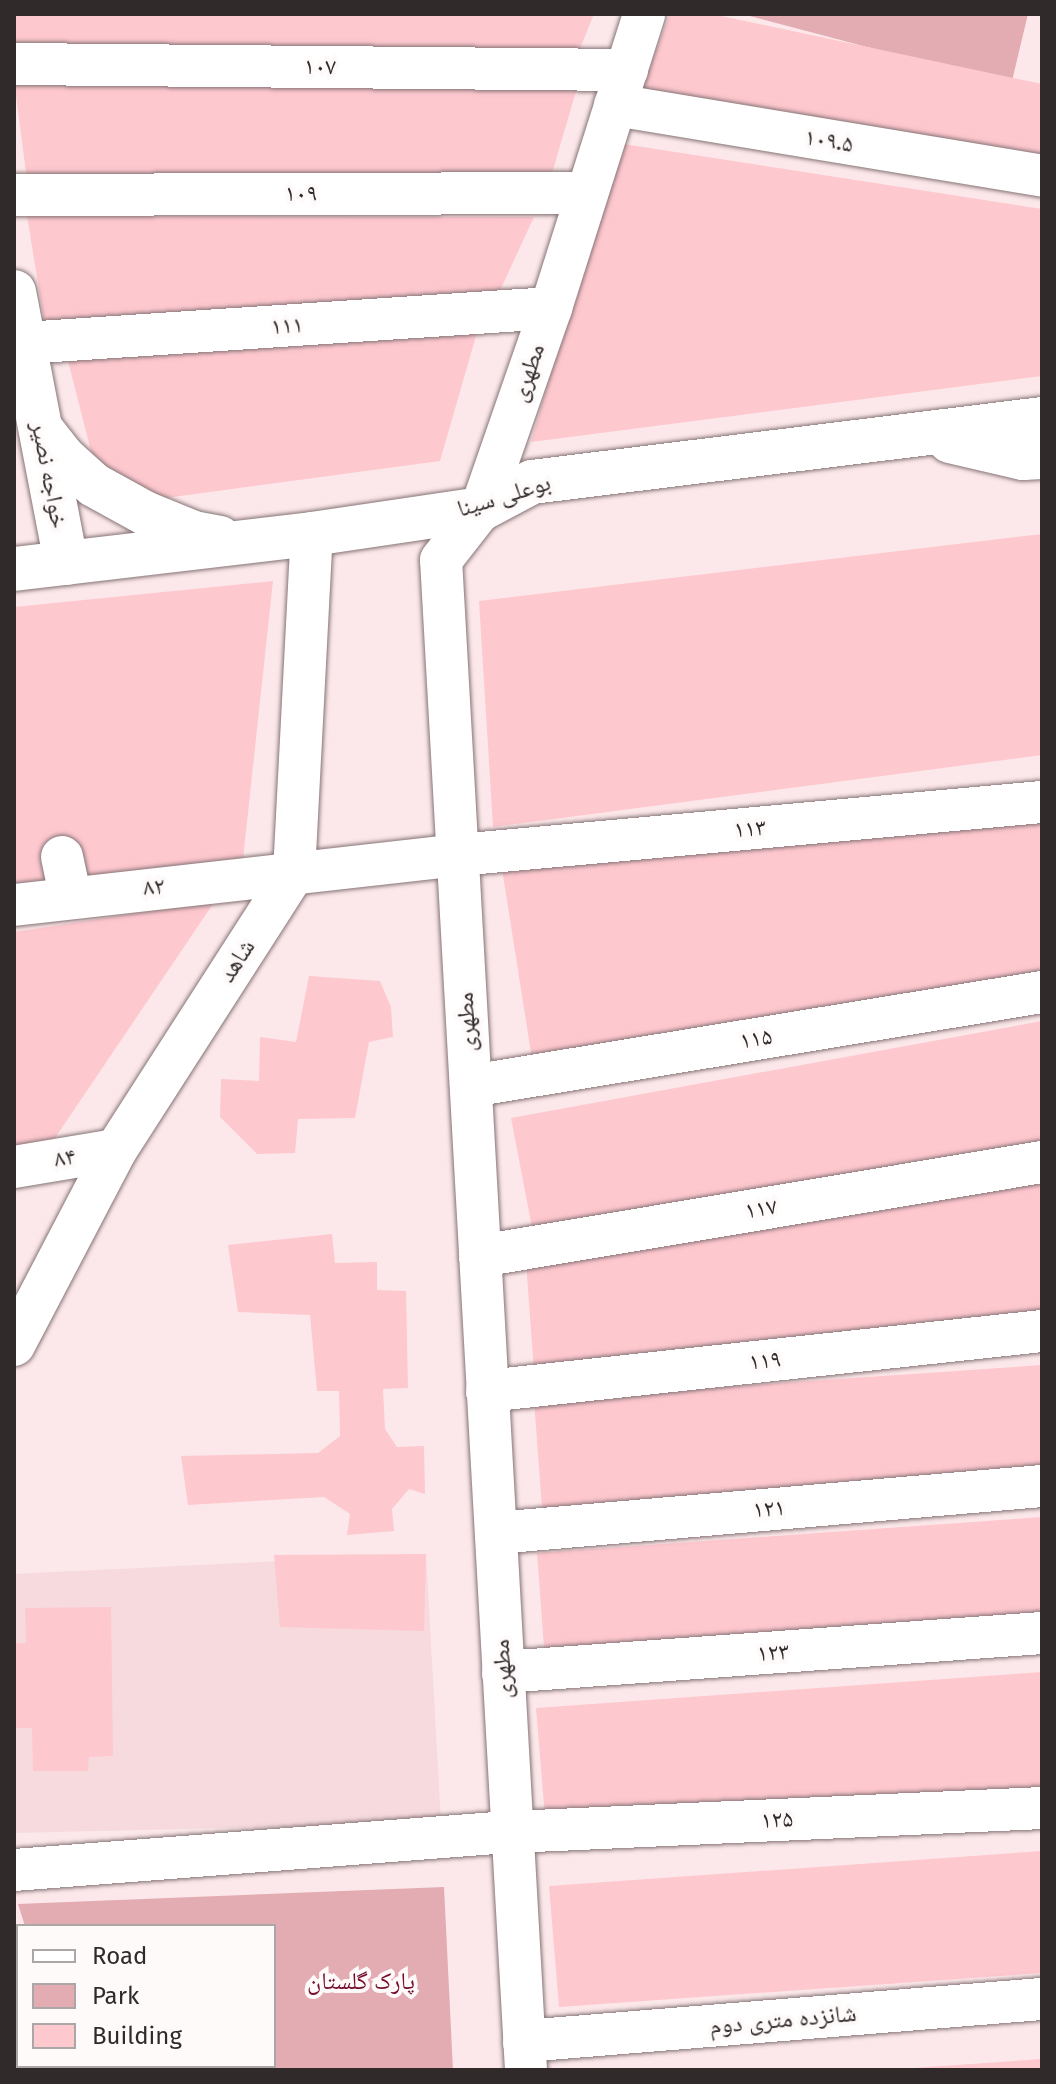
<!DOCTYPE html>
<meta charset="utf-8">
<style>
body{margin:0}
#map{position:relative;width:1056px;height:2084px;overflow:hidden;background:#fce8ea;font-family:"Fira Sans","Noto Naskh Arabic",sans-serif}
div>[style]{position:absolute}
.built>*{inset:0;background:#f6dadd}
.green>*{inset:0;background:#e3abb2}
.building>*{inset:0;background:#fec8cf}
.roads{filter:drop-shadow(0 0 2px #867476) drop-shadow(0 0 2px #867476)}
.minor>*{height:42px;margin:-21px;padding:0 21px;transform-origin:21px;border-radius:21px;background:#fff}
.major>*{height:44px;margin:-22px;padding:0 22px;transform-origin:22px;border-radius:22px;background:#fff}
span{translate:-50% -50%;white-space:nowrap;text-align:center;line-height:1.15;-webkit-text-stroke:8px #fefafa;paint-order:stroke}
.street-label{font-size:24px;color:#312a2a}
.park-label{font-size:24px;color:#730f2d}
.frame{position:absolute;inset:0;border:16px solid #312a2a;pointer-events:none}
.legend{position:absolute;left:16px;top:1924px;width:260px;height:144px;box-sizing:border-box;background:#fefafa;border:2px solid #aca7a7;margin:0;padding:10px 14px;list-style:none;font-size:24px;color:#312a2a}
.legend li{display:flex;align-items:center;gap:16px;height:40px}
.legend b{width:40px;border:2px solid #aca7a7}
</style>
<div id="map">
<div class="built">
<div style="clip-path:polygon(426px 1554px,441px 1823px,14px 1833px,14px 1574px)"></div>
</div>
<div class="green">
<div style="clip-path:polygon(742px 14px,1028px 14px,1011px 85px)"></div>
<div style="clip-path:polygon(444px 1887px,453px 2070px,72px 2070px,71px 2066px,274px 2066px,274px 1926px,25px 1926px,18px 1904px)"></div>
</div>
<div class="building">
<div style="clip-path:polygon(14px 14px,594px 14px,579px 51px,14px 64px)"></div>
<div style="clip-path:polygon(670px 14px,712px 14px,1042px 84px,1042px 176px,634px 108px)"></div>
<div style="clip-path:polygon(14px 81px,577px 88px,550px 180px,29px 195px)"></div>
<div style="clip-path:polygon(617px 143px,1042px 209px,1042px 376px,531px 442px)"></div>
<div style="clip-path:polygon(27px 216px,534px 217px,497px 297px,45px 326px)"></div>
<div style="clip-path:polygon(478px 329px,440px 461px,143px 501px,95px 467px,67px 357px)"></div>
<div style="clip-path:polygon(1042px 534px,1042px 755px,493px 827px,479px 601px)"></div>
<div style="clip-path:polygon(273px 581px,243px 859px,14px 893px,14px 607px)"></div>
<div style="clip-path:polygon(1042px 817px,1042px 987px,532px 1059px,502px 869px)"></div>
<div style="clip-path:polygon(215px 901px,49px 1147px,14px 1153px,14px 932px)"></div>
<div style="clip-path:polygon(309px 976px,380px 981px,391px 1007px,393px 1037px,369px 1042px,355px 1118px,298px 1119px,295px 1153px,257px 1154px,220px 1117px,221px 1079px,259px 1081px,260px 1037px,296px 1042px)"></div>
<div style="clip-path:polygon(1042px 1021px,1042px 1145px,534px 1238px,511px 1118px)"></div>
<div style="clip-path:polygon(1042px 1180px,1042px 1335px,534px 1371px,525px 1249px)"></div>
<div style="clip-path:polygon(332px 1234px,335px 1263px,377px 1262px,377px 1290px,406px 1291px,408px 1388px,383px 1389px,385px 1429px,397px 1447px,424px 1446px,425px 1494px,409px 1489px,392px 1509px,394px 1531px,347px 1535px,350px 1514px,324px 1497px,188px 1505px,181px 1456px,318px 1453px,340px 1436px,339px 1391px,317px 1391px,310px 1315px,238px 1312px,228px 1245px)"></div>
<div style="clip-path:polygon(1042px 1365px,1042px 1487px,543px 1522px,534px 1400px)"></div>
<div style="clip-path:polygon(1042px 1517px,1042px 1639px,546px 1674px,537px 1553px)"></div>
<div style="clip-path:polygon(426px 1554px,424px 1631px,280px 1627px,274px 1555px)"></div>
<div style="clip-path:polygon(111px 1607px,113px 1756px,89px 1757px,88px 1771px,33px 1771px,32px 1728px,14px 1728px,14px 1643px,26px 1643px,25px 1608px)"></div>
<div style="clip-path:polygon(1042px 1672px,1042px 1795px,546px 1829px,536px 1708px)"></div>
<div style="clip-path:polygon(1042px 1851px,1042px 1973px,559px 2007px,549px 1886px)"></div>
<div style="clip-path:polygon(1042px 2059px,1042px 2070px,915px 2070px,914px 2068px)"></div>
</div>
<div class="roads">
<div class="minor">
<div style="left:14px;top:64px;width:613px;rotate:0.56deg"></div>
<div style="left:615px;top:105px;width:433px;rotate:9.4deg"></div>
<div style="left:14px;top:195px;width:573px;rotate:-0.2deg"></div>
<div style="left:24px;top:343px;width:528px;rotate:-3.8deg"></div>
<div style="left:62px;top:857px;width:40px;rotate:78deg"></div>
<div style="left:14px;top:905px;width:447px;rotate:-6.4deg"></div>
<div style="left:458px;top:855px;width:586px;rotate:-5.19deg"></div>
<div style="left:471px;top:1086px;width:579px;rotate:-9.35deg"></div>
<div style="left:14px;top:1167px;width:103px;rotate:-9.5deg"></div>
<div style="left:480px;top:1256px;width:570px;rotate:-9.5deg"></div>
<div style="left:14px;top:1345px;width:220px;rotate:-62.4deg"></div>
<div style="left:116px;top:1150px;width:329px;rotate:-57.3deg"></div>
<div style="left:294px;top:873px;width:339px;rotate:-87deg"></div>
<div style="left:487px;top:1391px;width:558px;rotate:-6.17deg"></div>
<div style="left:496px;top:1533px;width:548px;rotate:-4.92deg"></div>
<div style="left:503px;top:1672px;width:540px;rotate:-4.14deg"></div>
<div style="left:14px;top:1870px;width:499px;rotate:-4.4deg"></div>
<div style="left:512px;top:1832px;width:531px;rotate:-2.59deg"></div>
<div style="left:524px;top:2041px;width:520px;rotate:-4.64deg"></div>
<div style="left:526px;top:2070px;width:1512px;rotate:-93.22deg"></div>
<div style="left:441px;top:560px;width:65px;rotate:-51.9deg"></div>
<div style="left:481px;top:509px;width:213px;rotate:-70.8deg"></div>
<div style="left:551px;top:308px;width:308px;rotate:-72.4deg"></div>
</div>
<div class="major">
<div style="left:14px;top:292px;width:276px;rotate:79.1deg"></div>
<div style="left:41px;top:429px;width:37px;rotate:52deg"></div>
<div style="left:64px;top:458px;width:40px;rotate:42deg"></div>
<div style="left:94px;top:485px;width:58px;rotate:28.8deg"></div>
<div style="left:145px;top:513px;width:53px;rotate:22.2deg"></div>
<div style="left:194px;top:533px;width:26px;rotate:11deg"></div>
<div style="left:950px;top:441px;width:75px;rotate:13.1deg"></div>
<div style="left:1023px;top:458px;width:19px;rotate:-3deg"></div>
<div style="left:14px;top:569px;width:300px;rotate:-6.7deg"></div>
<div style="left:312px;top:534px;width:171px;rotate:-8.4deg"></div>
<div style="left:481px;top:509px;width:58px;rotate:-27.9deg"></div>
<div style="left:532px;top:482px;width:514px;rotate:-7.04deg"></div>
</div>
</div>
<div class="street-label">
<span style="left:320px;top:67px;rotate:1deg">۱۰۷</span>
<span style="left:829px;top:141px;rotate:9deg">۱۰۹.۵</span>
<span style="left:301px;top:194px">۱۰۹</span>
<span style="left:287px;top:326px;rotate:-4deg">۱۱۱</span>
<span style="left:528px;top:373px;rotate:-71deg">مطهری</span>
<span style="left:49px;top:475px;rotate:79deg">خواجه نصیر</span>
<span style="left:504px;top:496px;rotate:-17deg">بوعلی سینا</span>
<span style="left:750px;top:829px;rotate:-5deg">۱۱۳</span>
<span style="left:154px;top:887px;rotate:-6deg">۸۲</span>
<span style="left:237px;top:961px;rotate:-57deg">شاهد</span>
<span style="left:467px;top:1022px;rotate:-93deg">مطهری</span>
<span style="left:756px;top:1039px;rotate:-9deg">۱۱۵</span>
<span style="left:65px;top:1158px;rotate:-9deg">۸۴</span>
<span style="left:761px;top:1209px;rotate:-9deg">۱۱۷</span>
<span style="left:765px;top:1361px;rotate:-6deg">۱۱۹</span>
<span style="left:769px;top:1509px;rotate:-5deg">۱۲۱</span>
<span style="left:773px;top:1653px;rotate:-4deg">۱۲۳</span>
<span style="left:503px;top:1669px;rotate:-93deg">مطهری</span>
<span style="left:777px;top:1820px;rotate:-3deg">۱۲۵</span>
<span style="left:783px;top:2020px;rotate:-5deg">شانزده متری دوم</span>
</div>
<div class="park-label">
<span style="left:361px;top:1982px">پارک گلستان</span>
</div>
<div class="frame"></div>
<ul class="legend">
<li><b style="height:10px;background:#fff"></b>Road</li>
<li><b style="height:22px;background:#e3abb2"></b>Park</li>
<li><b style="height:22px;background:#fec8cf"></b>Building</li>
</ul>
</div>
